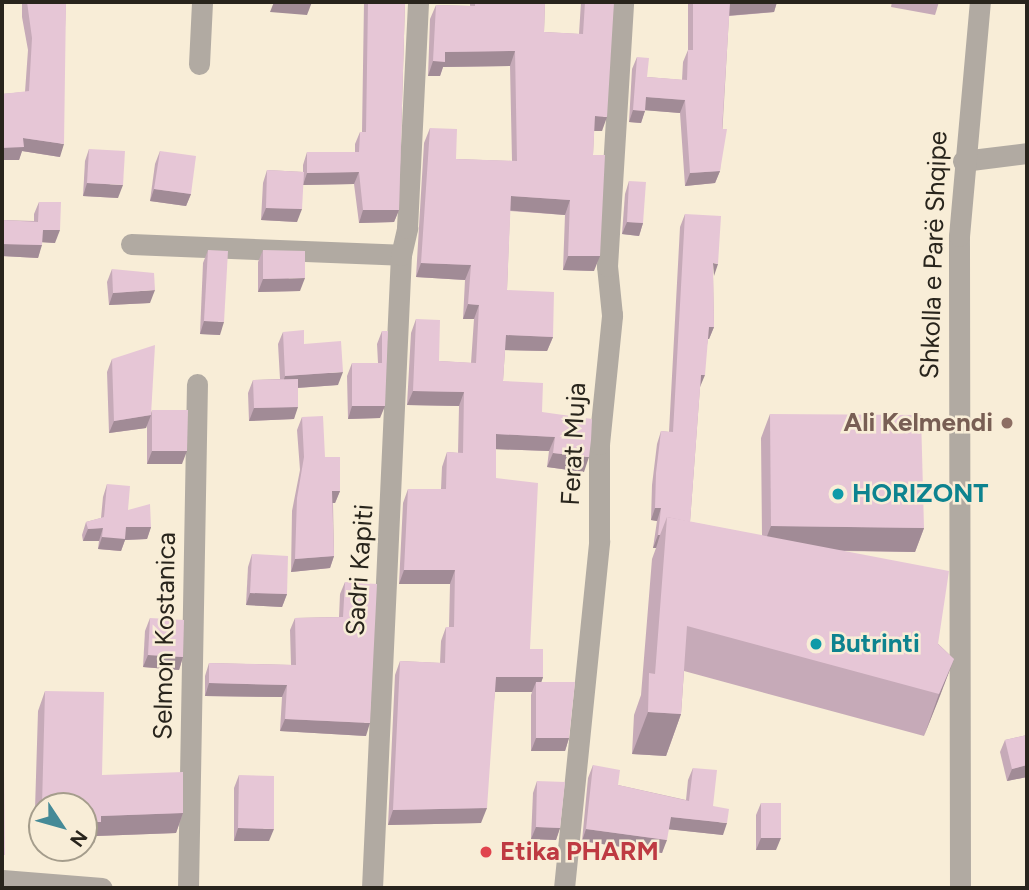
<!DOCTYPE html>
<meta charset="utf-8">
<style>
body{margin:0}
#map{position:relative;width:1029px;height:890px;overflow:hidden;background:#f8edd7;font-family:Figtree,sans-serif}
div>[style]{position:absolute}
.minor>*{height:21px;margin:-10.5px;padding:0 10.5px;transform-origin:10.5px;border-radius:10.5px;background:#b1aaa2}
.wall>*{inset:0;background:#c6aab8}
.shaded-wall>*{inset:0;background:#a18b96}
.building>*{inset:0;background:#e6c6d6}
.dots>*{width:19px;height:19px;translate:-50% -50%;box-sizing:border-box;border:4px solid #f8edd7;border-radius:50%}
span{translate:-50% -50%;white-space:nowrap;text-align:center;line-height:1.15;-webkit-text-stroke:5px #f8edd7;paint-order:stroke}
.street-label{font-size:26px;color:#28241c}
.education-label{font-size:26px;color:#785e54;font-weight:700}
.right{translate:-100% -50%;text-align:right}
.culture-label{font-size:26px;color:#0d838f;font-weight:700}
.left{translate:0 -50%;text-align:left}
.health-label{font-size:26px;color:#be3a42;font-weight:700}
.frame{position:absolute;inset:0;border:4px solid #28241c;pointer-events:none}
.north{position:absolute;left:28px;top:792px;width:70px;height:70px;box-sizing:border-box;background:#f8edd7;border:2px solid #a59d8c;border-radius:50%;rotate:126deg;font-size:19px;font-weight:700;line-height:28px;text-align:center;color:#28241c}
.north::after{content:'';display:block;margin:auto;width:24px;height:32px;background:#458a97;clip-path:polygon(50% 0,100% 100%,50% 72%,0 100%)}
</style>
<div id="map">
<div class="minor">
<div style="left:199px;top:64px;width:62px;rotate:-87.2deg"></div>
<div style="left:963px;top:161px;width:64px;rotate:-7.1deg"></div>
<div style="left:131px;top:244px;width:270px;rotate:2.3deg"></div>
<div style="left:2px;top:880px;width:100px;rotate:4.6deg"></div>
<div style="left:188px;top:888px;width:504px;rotate:-88.98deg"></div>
<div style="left:372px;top:888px;width:634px;rotate:-87.38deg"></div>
<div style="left:401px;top:255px;width:28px;rotate:-77deg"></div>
<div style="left:407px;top:228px;width:226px;rotate:-87.2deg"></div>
<div style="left:564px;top:888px;width:349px;rotate:-84.2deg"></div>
<div style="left:599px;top:541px;width:97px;rotate:-90deg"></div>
<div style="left:599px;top:444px;width:130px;rotate:-84.2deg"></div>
<div style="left:612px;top:315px;width:49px;rotate:-95.8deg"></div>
<div style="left:607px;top:266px;width:264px;rotate:-86.5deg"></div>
<div style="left:960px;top:888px;width:652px;rotate:-90.09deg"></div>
<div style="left:959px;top:236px;width:235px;rotate:-84.9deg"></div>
</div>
<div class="wall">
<div style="clip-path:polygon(22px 2px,66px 2px,60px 157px,22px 151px,19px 160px,2px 160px,2px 94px,25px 92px,28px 50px,22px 17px)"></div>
<div style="clip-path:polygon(364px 2px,405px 2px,399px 210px,394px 222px,359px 223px,354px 184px,303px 185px,297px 222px,261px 220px,263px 183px,267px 170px,303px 172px,303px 165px,307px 152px,355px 152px,355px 144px,360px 132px,362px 132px)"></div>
<div style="clip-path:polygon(470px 2px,545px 2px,544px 32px,579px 34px,581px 2px,614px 2px,602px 131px,594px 131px,593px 155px,594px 271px,563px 270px,565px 215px,510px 211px,507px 290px,553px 337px,547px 351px,505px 350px,503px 381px,542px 412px,584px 472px,547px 467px,549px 451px,496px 449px,496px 478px,530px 649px,543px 677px,541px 682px,569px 738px,565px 751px,531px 751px,531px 695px,532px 692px,495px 692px,481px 823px,388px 825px,395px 675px,400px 661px,440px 663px,441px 641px,446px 627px,449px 627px,450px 584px,399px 584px,403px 503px,408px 489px,441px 489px,442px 467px,447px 452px,458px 453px,459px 406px,407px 405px,411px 333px,416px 319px,439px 361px,471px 363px,474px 319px,463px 319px,465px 280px,416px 277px,424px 143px,430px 128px,456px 159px,512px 161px,510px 66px,443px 67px,440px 76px,428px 76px,430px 19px,436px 5px,470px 6px)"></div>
<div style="clip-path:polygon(688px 2px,777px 2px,774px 12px,729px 16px,720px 171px,715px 183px,685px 186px,680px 113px,645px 110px,641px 123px,629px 122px,632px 69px,637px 57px,647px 77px,682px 80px,683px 62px,688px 50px)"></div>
<div style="clip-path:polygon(892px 2px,939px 2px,935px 15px,891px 7px)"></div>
<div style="clip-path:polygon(89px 149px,118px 198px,83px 196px,85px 161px)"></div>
<div style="clip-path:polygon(160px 151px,191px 194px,186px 206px,150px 201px,155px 164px)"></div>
<div style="clip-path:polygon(629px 181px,643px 223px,639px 236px,622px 234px,625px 194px)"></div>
<div style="clip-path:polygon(39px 202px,55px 243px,42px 242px,38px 258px,2px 256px,2px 220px,34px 221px,34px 214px)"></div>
<div style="clip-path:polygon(685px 214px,713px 276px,714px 327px,709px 339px,708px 339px,700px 387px,690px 522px,762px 536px,761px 438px,770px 414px,924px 528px,915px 552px,841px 551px,954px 659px,924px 736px,684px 671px,681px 714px,666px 756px,632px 754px,634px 715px,641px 695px,652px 559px,656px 548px,653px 548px,657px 521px,651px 520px,652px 485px,657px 444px,661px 431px,669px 432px,680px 227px)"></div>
<div style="clip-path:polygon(208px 250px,220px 335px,200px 334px,203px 263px)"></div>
<div style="clip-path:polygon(263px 250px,300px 291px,258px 292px,258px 262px)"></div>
<div style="clip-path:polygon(112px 269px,150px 303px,109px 305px,107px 282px)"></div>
<div style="clip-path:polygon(382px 331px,388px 331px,380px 418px,348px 419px,347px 376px,352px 363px,378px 363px,377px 344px)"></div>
<div style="clip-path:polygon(283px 332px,304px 344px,338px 385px,298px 388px,294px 419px,249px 421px,248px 393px,253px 380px,280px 379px,278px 344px)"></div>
<div style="clip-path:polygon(112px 359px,151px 413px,152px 410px,182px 464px,147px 464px,147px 424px,146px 428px,109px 433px,107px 372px)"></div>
<div style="clip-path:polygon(302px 417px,325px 457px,340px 491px,335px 503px,333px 503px,334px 556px,330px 568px,291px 572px,292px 511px,300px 470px,297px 430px)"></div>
<div style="clip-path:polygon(107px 484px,128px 510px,151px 527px,147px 539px,125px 540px,121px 551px,98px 549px,99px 541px,83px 541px,82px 535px,86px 522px,101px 518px,103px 497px)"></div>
<div style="clip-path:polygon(252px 554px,287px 594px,282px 607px,246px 605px,248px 567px)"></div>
<div style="clip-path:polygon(345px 582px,366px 736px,280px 731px,282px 697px,205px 696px,205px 676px,209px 663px,291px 665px,290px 630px,295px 618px,339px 617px,340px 594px)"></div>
<div style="clip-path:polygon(150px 618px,183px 657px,179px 670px,143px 667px,145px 631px)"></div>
<div style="clip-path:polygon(45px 691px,102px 775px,183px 813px,176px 833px,96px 836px,94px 843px,34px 842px,38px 711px)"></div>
<div style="clip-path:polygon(1027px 735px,1027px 777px,1007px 781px,1000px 752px,1005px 740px)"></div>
<div style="clip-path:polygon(593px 765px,618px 785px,686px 800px,688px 780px,693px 768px,713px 806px,723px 835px,668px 829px,662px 853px,582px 841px,588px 778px)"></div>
<div style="clip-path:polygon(239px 775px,269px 841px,234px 841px,234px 788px)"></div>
<div style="clip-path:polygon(537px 781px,560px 828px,556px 840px,531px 839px,533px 793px)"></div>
<div style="clip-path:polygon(761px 803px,776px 850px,756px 850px,756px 815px)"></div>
</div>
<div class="shaded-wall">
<div style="clip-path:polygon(274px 2px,312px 2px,307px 15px,270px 12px)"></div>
<div style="clip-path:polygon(751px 2px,777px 2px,774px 12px,725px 16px,730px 3px)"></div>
<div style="clip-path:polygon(515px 51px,510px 66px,443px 67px,440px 76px,428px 76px,433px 61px,445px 52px)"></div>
<div style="clip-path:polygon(646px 97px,685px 100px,680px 113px,642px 110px)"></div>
<div style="clip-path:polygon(633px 110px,645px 111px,641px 123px,629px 122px)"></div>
<div style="clip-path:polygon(595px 116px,607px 117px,602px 131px,590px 131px)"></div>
<div style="clip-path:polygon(23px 138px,64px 144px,60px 157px,22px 151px,19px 160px,2px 160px,2px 148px)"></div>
<div style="clip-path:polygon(720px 171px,715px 183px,685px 186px,690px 173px)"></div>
<div style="clip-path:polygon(359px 172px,354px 184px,303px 185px,307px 173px)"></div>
<div style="clip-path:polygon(87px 183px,123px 185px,118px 198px,83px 196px)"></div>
<div style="clip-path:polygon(154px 189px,191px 194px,186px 206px,150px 201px)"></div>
<div style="clip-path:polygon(511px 196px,570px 200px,565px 215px,506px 210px)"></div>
<div style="clip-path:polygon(266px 208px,302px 209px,297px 222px,261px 220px)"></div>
<div style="clip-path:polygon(363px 210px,399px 210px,394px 222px,359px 223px)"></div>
<div style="clip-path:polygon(627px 222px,643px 223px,639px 236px,622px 234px)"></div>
<div style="clip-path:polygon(43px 230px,60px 230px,55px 243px,38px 242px)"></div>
<div style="clip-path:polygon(2px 244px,42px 245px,38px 258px,2px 256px)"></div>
<div style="clip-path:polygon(568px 256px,600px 256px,594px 271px,563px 270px)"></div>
<div style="clip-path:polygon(421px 263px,471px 265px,465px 280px,416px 277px)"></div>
<div style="clip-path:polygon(713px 263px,718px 264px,714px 276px)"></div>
<div style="clip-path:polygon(305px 278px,300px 291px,258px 292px,263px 279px)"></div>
<div style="clip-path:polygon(155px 290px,150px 303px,109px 305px,113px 293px)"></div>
<div style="clip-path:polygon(468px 304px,479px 305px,474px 319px,463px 319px)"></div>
<div style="clip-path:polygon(204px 321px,224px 322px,220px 335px,200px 334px)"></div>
<div style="clip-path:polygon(709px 327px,714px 327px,709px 339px,704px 339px)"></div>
<div style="clip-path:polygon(506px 335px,553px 337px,547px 351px,500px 350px)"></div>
<div style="clip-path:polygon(343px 372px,338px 385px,281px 389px,285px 376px)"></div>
<div style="clip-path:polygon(701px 375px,705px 375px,700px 387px)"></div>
<div style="clip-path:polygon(413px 391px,464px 392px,459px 406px,407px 405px)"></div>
<div style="clip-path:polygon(352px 406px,385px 406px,380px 418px,348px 419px)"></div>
<div style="clip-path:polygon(298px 407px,294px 419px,249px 421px,254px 408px)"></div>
<div style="clip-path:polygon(151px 415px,146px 428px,109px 433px,114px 421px)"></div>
<div style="clip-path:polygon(496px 434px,555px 437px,549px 451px,491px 449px)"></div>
<div style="clip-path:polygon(152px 451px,187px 451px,182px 464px,147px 464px)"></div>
<div style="clip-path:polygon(553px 453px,589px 457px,584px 472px,547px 467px)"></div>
<div style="clip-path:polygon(332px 491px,340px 491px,335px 503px,328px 503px)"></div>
<div style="clip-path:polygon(655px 508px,661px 508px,657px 521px,651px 520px)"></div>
<div style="clip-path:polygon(771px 526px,924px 528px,915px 552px,762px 549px)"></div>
<div style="clip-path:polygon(126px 527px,151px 527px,147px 539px,125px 540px,121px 551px,98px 549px,102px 537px)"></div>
<div style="clip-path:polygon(103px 528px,99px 541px,83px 541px,88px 529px)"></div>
<div style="clip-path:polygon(658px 535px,660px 535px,656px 548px,653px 548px)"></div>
<div style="clip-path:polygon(334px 556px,330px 568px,291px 572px,295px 559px)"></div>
<div style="clip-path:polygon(404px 570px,455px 570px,450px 584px,399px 584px)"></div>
<div style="clip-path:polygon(250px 593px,287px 594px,282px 607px,246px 605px)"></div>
<div style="clip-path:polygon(148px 655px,183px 657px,179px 670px,143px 667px)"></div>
<div style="clip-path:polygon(954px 659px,938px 701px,924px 736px,939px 694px)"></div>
<div style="clip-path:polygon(496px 677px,543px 677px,538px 692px,536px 682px,532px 692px,491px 692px)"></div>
<div style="clip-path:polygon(209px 683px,287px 685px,282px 697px,205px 696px)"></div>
<div style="clip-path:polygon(648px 712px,681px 714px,666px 756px,632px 754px)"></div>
<div style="clip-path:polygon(285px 719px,370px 723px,366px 736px,280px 731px)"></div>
<div style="clip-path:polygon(536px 738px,569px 738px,565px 751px,531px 751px)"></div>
<div style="clip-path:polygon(1027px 765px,1027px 777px,1007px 781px,1012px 769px)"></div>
<div style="clip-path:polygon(487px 808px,481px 823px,388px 825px,393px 810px)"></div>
<div style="clip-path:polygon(183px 813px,176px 833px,96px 836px,94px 843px,84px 843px,84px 822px,101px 816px)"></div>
<div style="clip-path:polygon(671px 817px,727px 823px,723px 835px,666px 829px)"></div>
<div style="clip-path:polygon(42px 821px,42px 842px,34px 842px)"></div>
<div style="clip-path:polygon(536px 827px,560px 828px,556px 840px,531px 839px)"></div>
<div style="clip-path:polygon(238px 828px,274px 829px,269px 841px,234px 841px)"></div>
<div style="clip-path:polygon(586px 829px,667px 840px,662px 853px,582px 841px)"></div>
<div style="clip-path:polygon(761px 838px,781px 838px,776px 850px,756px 850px)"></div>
</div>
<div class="building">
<div style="clip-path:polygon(27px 2px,66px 2px,64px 144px,23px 138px,24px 147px,2px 148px,2px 94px,29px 91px,32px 38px)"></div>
<div style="clip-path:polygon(368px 2px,405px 2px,399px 210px,363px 210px,359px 172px,307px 173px,307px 152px,359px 152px,360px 132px,366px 132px)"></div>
<div style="clip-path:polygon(475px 2px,545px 2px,544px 32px,583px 34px,585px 2px,614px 2px,607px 117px,595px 116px,593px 155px,605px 155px,600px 256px,568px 256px,570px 200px,511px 196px,507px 290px,554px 292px,553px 337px,506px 335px,503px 381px,543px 383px,542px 412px,592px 419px,591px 440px,589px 457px,553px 453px,555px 437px,496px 434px,496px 478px,538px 483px,530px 649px,543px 649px,543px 677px,496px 677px,487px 808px,393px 810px,400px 661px,445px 663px,446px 627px,454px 627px,455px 570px,404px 570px,408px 489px,446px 489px,447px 452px,463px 453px,464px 392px,413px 391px,416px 319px,440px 320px,439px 361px,476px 363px,479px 305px,468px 304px,471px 265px,421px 263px,430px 128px,457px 129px,456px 159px,517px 161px,515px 51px,445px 52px,445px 62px,433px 61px,436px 5px,475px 6px)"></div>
<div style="clip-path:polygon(693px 2px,751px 2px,730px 3px,722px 129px,727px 129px,720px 171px,690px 173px,685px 100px,646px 97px,645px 111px,633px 110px,637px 57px,649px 58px,647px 77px,687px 80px,688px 50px,693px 50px)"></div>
<div style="clip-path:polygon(89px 149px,125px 151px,123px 185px,87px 183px)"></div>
<div style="clip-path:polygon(160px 151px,196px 156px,191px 194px,154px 189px)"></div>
<div style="clip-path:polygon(267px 170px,304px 172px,302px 209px,266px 208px)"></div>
<div style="clip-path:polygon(629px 181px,646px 182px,643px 223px,627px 222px)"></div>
<div style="clip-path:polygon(39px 202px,61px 202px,60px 230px,43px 230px,42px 245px,2px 244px,2px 220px,38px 222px)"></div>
<div style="clip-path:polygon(685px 214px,721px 216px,718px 264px,713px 263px,714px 327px,709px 327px,705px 375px,701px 375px,690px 522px,667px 517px,660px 535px,658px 535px,661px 508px,655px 508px,656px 473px,661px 431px,673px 432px)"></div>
<div style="clip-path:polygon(208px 250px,228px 251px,224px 322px,204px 321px)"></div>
<div style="clip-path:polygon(263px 250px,305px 251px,305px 278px,263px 279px)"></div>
<div style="clip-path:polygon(112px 269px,154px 273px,155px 290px,113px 293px)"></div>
<div style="clip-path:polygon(304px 330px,304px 344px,341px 341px,343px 372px,285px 376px,283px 332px)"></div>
<div style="clip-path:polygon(382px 331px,388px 331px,385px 406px,352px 406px,352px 363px,382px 363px)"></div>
<div style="clip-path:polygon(155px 345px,151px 415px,114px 421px,112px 359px)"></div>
<div style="clip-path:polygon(298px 379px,298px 407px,254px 408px,253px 380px)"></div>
<div style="clip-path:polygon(152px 410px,188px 410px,187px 451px,152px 451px)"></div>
<div style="clip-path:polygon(770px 414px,921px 415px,924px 528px,771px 526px)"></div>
<div style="clip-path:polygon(323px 416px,325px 457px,340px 457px,340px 491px,332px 491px,334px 556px,295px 559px,297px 498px,304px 457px,302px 417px)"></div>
<div style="clip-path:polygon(107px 484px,130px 486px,128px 510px,150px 504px,151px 527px,126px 527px,125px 539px,102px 537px,103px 528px,88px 529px,86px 522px,104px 517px)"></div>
<div style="clip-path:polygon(667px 517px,949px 571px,938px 644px,954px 659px,939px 694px,687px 626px,681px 714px,648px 712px,649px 673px,655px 674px)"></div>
<div style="clip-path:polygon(252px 554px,288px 556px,287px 594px,250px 593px)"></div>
<div style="clip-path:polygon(345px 582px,377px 584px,370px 723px,285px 719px,287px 685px,209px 683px,209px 663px,296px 665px,295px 618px,343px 617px)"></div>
<div style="clip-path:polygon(150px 618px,184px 620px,183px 657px,148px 655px)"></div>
<div style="clip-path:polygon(536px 682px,575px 682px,569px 738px,536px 738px)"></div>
<div style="clip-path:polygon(45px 691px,104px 692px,102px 775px,183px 772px,183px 813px,101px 816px,101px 822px,84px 822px,84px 806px,42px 806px)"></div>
<div style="clip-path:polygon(1027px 735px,1027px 765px,1012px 769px,1005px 740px)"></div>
<div style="clip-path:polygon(593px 765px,620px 770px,618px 785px,689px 801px,693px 768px,717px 770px,713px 806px,729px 809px,727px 823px,671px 817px,667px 840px,586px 829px)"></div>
<div style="clip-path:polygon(2px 770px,4px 770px,5px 855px,2px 855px)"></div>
<div style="clip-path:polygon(239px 775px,274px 776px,274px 829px,238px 828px)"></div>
<div style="clip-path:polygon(537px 781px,565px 782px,560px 828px,536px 827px)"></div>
<div style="clip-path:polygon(761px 803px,781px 803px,781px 838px,761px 838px)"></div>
</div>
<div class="dots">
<div style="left:1007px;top:423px;background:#8d6e63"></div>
<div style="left:838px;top:494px;background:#0f9aa8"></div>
<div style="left:816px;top:644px;background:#0f9aa8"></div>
<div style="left:486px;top:852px;background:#e0444e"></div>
</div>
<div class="street-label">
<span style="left:934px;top:255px;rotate:-88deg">Shkolla e Parë Shqipe</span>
<span style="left:574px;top:444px;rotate:-87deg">Ferat Muja</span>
<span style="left:360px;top:570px;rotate:-86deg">Sadri Kapiti</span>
<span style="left:165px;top:636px;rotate:-89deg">Selmon Kostanica</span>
</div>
<div class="education-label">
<span class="right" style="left:993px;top:423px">Ali Kelmendi</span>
</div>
<div class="culture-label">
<span class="left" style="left:852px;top:494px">HORIZONT</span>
<span class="left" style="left:830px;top:644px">Butrinti</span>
</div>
<div class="health-label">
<span class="left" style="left:500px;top:852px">Etika PHARM</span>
</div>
<div class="frame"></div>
<div class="north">N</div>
</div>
